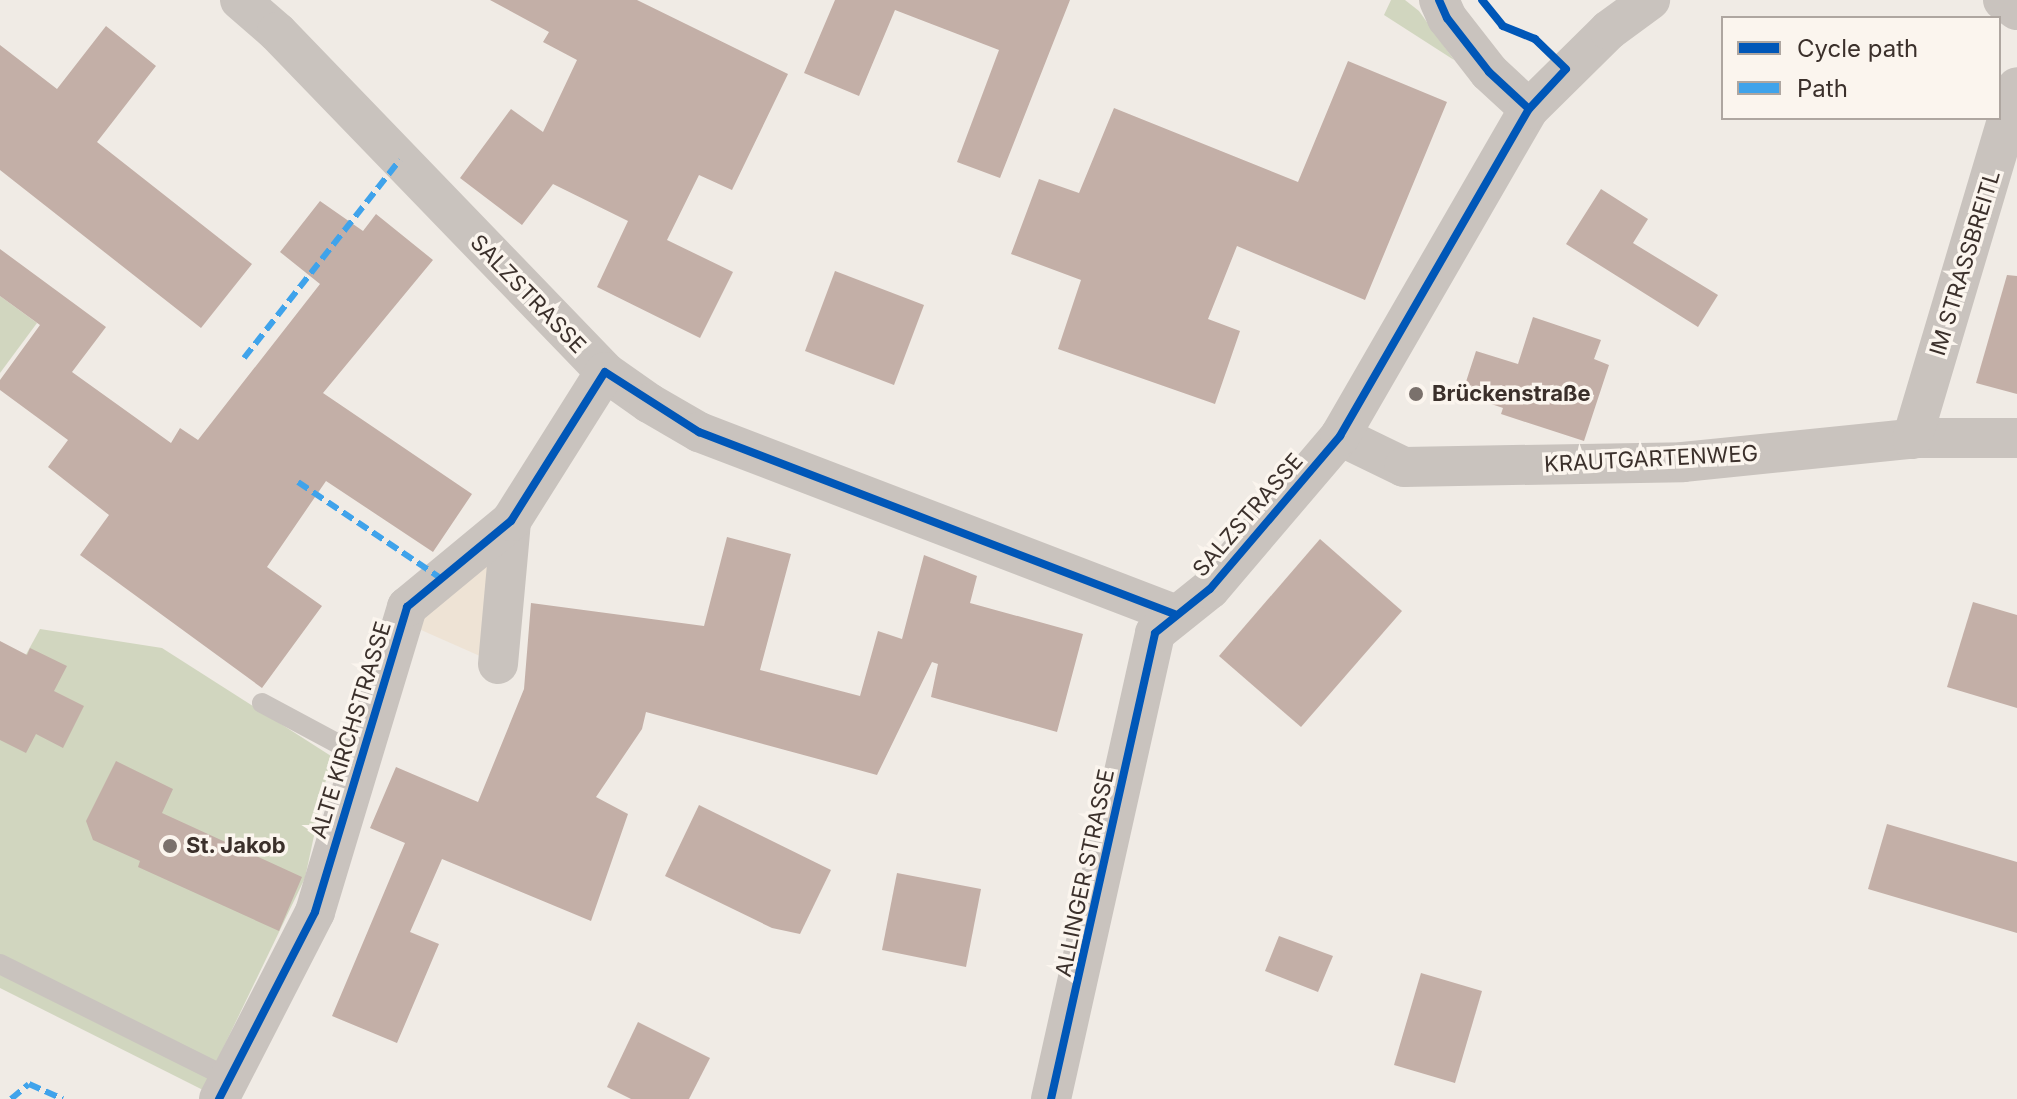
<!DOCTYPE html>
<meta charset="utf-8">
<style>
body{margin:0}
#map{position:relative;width:2017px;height:1099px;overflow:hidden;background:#f0ebe5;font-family:Inter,sans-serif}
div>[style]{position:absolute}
.green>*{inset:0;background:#d1d6bf}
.plaza>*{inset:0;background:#eee3d5}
.building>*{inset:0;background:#c3afa7}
.service>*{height:20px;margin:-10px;padding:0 10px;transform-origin:10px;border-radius:10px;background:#c9c3be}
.minor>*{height:40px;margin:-20px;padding:0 20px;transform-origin:20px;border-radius:20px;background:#c9c3be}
.quiet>*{height:6px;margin-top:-3px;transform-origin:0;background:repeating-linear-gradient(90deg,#3fa3eb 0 12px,transparent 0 18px)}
.cycleway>*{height:8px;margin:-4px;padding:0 4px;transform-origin:4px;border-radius:4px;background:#0057b8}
.dots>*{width:22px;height:22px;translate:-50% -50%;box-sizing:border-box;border:4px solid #fbf5ee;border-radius:50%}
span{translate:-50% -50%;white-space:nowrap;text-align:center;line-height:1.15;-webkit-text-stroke:7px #fbf5ee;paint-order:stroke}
.street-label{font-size:22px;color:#3b302b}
.poi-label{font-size:22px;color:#3b302b;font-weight:700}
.left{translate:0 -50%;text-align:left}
.legend{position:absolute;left:1721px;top:16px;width:280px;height:104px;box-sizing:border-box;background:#fbf5ee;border:2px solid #aea6a0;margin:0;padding:10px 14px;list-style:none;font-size:24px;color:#3b302b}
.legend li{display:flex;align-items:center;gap:16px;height:40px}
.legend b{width:40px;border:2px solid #aea6a0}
</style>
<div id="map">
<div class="green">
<div style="clip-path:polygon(1391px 0,1405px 0,1419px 11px,1454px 60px,1384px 15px)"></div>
<div style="clip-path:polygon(0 296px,37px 323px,0 373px)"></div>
<div style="clip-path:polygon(40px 629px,162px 648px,331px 756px,305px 878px,203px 1090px,0 988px,0 702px)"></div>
</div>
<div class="plaza">
<div style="clip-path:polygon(511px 521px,498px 664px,403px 622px)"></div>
</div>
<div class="building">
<div style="clip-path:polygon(490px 0,637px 0,788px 74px,732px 190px,699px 175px,667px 240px,733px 272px,700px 338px,597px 287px,628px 221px,553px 184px,522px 225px,460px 178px,511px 109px,543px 132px,577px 60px,543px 42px,549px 32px)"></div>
<div style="clip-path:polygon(835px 0,1070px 0,1000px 178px,957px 162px,999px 50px,895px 10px,859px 96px,804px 73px)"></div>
<div style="clip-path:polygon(106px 26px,156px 66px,97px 142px,252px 264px,201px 328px,0 170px,0 45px,57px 89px)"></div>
<div style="clip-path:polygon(1348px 61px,1447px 102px,1365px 300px,1237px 246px,1208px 319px,1240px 331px,1215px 404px,1058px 349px,1081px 280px,1011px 254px,1039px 179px,1079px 193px,1114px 108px,1298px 182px)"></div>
<div style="clip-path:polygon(1601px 189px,1648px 219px,1633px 243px,1718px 295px,1698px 327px,1566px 244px)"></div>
<div style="clip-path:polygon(320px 201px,363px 231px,376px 214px,433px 260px,323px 393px,472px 494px,433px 552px,326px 481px,267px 567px,322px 606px,262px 688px,80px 555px,109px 515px,48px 467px,68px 440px,0 390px,0 380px,40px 325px,0 296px,0 249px,106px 327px,72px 372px,171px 443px,180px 428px,198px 440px,320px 284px,280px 252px)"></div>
<div style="clip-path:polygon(835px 271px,924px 305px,894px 385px,805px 351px)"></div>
<div style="clip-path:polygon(2007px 275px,2017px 276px,2017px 394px,1976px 383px)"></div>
<div style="clip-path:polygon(1533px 317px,1601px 340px,1594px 359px,1609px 365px,1584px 441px,1501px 414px,1503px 408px,1462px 394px,1476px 351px,1518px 364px)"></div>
<div style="clip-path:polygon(727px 537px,791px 554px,760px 670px,860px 696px,878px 631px,902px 639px,924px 555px,977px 576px,970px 603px,1083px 634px,1057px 732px,931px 697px,938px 664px,932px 662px,877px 775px,646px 712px,642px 729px,596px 797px,628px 814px,591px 921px,442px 859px,410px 932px,439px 944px,397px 1043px,332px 1016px,405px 843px,370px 828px,396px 767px,478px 802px,524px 689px,531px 603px,704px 626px)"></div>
<div style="clip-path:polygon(1320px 539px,1402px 611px,1301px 727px,1219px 656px)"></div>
<div style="clip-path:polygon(1973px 602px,2017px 615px,2017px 708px,1947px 687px)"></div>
<div style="clip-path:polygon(0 641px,27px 655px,30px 648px,67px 666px,54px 691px,84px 706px,63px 748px,36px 734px,26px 753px,0 740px)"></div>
<div style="clip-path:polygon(116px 761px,173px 789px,162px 813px,302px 877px,279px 931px,138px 867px,140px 861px,93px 840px,86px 821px)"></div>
<div style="clip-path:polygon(699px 805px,831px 870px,800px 934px,772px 928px,665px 876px)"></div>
<div style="clip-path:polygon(1887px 824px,2017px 862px,2017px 933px,1868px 889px)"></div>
<div style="clip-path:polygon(897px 873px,981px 889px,966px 967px,882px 950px)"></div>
<div style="clip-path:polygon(1279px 936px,1333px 956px,1318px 992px,1265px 971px)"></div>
<div style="clip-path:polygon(1421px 973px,1482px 991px,1455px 1083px,1394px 1065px)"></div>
<div style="clip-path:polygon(638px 1022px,710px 1058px,689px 1099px,631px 1099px,607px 1087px)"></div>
</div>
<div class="service">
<div style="left:262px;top:703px;width:110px;rotate:28.2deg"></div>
<div style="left:0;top:964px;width:256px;rotate:26.5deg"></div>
</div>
<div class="minor">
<div style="left:240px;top:0;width:49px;rotate:40.9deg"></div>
<div style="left:277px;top:32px;width:472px;rotate:46deg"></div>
<div style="left:605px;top:372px;width:54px;rotate:35.2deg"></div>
<div style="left:649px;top:403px;width:58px;rotate:30.1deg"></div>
<div style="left:699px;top:432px;width:509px;rotate:20.96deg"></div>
<div style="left:1439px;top:0;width:20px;rotate:66deg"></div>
<div style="left:1447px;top:18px;width:68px;rotate:52.1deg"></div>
<div style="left:1489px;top:72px;width:54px;rotate:42.8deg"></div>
<div style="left:2003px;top:0;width:17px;rotate:36deg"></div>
<div style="left:1340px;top:436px;width:71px;rotate:25.8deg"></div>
<div style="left:1404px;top:467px;width:279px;rotate:-1deg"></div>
<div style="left:1683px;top:462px;width:238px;rotate:-5.8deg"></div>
<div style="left:1920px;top:438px;width:97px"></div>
<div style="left:1912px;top:439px;width:367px;rotate:-73.4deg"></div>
<div style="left:498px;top:664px;width:144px;rotate:-84.8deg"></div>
<div style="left:219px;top:1099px;width:210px;rotate:-62.8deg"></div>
<div style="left:315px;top:912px;width:319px;rotate:-73.2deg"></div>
<div style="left:407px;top:607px;width:135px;rotate:-39.6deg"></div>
<div style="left:511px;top:521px;width:176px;rotate:-57.8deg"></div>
<div style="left:1051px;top:1099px;width:477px;rotate:-77.4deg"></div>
<div style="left:1155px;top:633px;width:70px;rotate:-38.7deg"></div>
<div style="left:1210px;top:589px;width:201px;rotate:-49.6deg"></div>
<div style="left:1340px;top:436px;width:378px;rotate:-60deg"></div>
<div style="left:1529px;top:109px;width:112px;rotate:-44.6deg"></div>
<div style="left:1609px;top:30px;width:51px;rotate:-36.2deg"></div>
</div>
<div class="quiet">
<div style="left:244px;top:358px;width:252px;rotate:-51.8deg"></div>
<div style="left:298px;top:482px;width:174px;rotate:34deg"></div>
<div style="left:11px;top:1099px;width:23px;rotate:-40deg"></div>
<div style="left:29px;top:1084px;width:37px;rotate:24deg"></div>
</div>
<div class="cycleway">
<div style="left:1439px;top:0;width:20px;rotate:66deg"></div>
<div style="left:1447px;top:18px;width:68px;rotate:52.1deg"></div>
<div style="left:1489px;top:72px;width:54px;rotate:42.8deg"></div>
<div style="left:219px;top:1099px;width:210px;rotate:-62.8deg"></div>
<div style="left:315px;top:912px;width:319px;rotate:-73.2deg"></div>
<div style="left:407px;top:607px;width:135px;rotate:-39.6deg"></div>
<div style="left:511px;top:521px;width:176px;rotate:-57.8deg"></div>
<div style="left:605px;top:372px;width:112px;rotate:32.6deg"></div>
<div style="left:699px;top:432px;width:509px;rotate:20.96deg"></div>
<div style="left:1051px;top:1099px;width:477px;rotate:-77.4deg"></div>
<div style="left:1155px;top:633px;width:70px;rotate:-38.7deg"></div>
<div style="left:1210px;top:589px;width:201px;rotate:-49.6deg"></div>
<div style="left:1340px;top:436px;width:378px;rotate:-60deg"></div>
<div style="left:1529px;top:109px;width:54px;rotate:-47.2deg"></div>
<div style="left:1566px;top:69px;width:43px;rotate:-135.9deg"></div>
<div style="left:1535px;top:39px;width:35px;rotate:-158deg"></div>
<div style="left:1503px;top:26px;width:33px;rotate:-129deg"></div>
</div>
<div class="dots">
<div style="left:1416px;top:394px;background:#7a716c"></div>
<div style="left:170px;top:846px;background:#7a716c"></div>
</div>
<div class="street-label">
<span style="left:1965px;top:263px;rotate:-73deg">IM STRASSBREITL</span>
<span style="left:528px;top:294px;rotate:46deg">SALZSTRASSE</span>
<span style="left:1651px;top:459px;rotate:-3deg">KRAUTGARTENWEG</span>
<span style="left:1248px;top:515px;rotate:-49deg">SALZSTRASSE</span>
<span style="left:351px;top:730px;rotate:-73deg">ALTE KIRCHSTRASSE</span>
<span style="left:1085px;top:873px;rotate:-78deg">ALLINGER STRASSE</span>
</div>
<div class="poi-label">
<span class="left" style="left:1432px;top:394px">Brückenstraße</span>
<span class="left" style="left:186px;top:846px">St. Jakob</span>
</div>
<ul class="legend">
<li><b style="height:10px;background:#0057b8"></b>Cycle path</li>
<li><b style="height:10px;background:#3fa3eb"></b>Path</li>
</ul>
</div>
